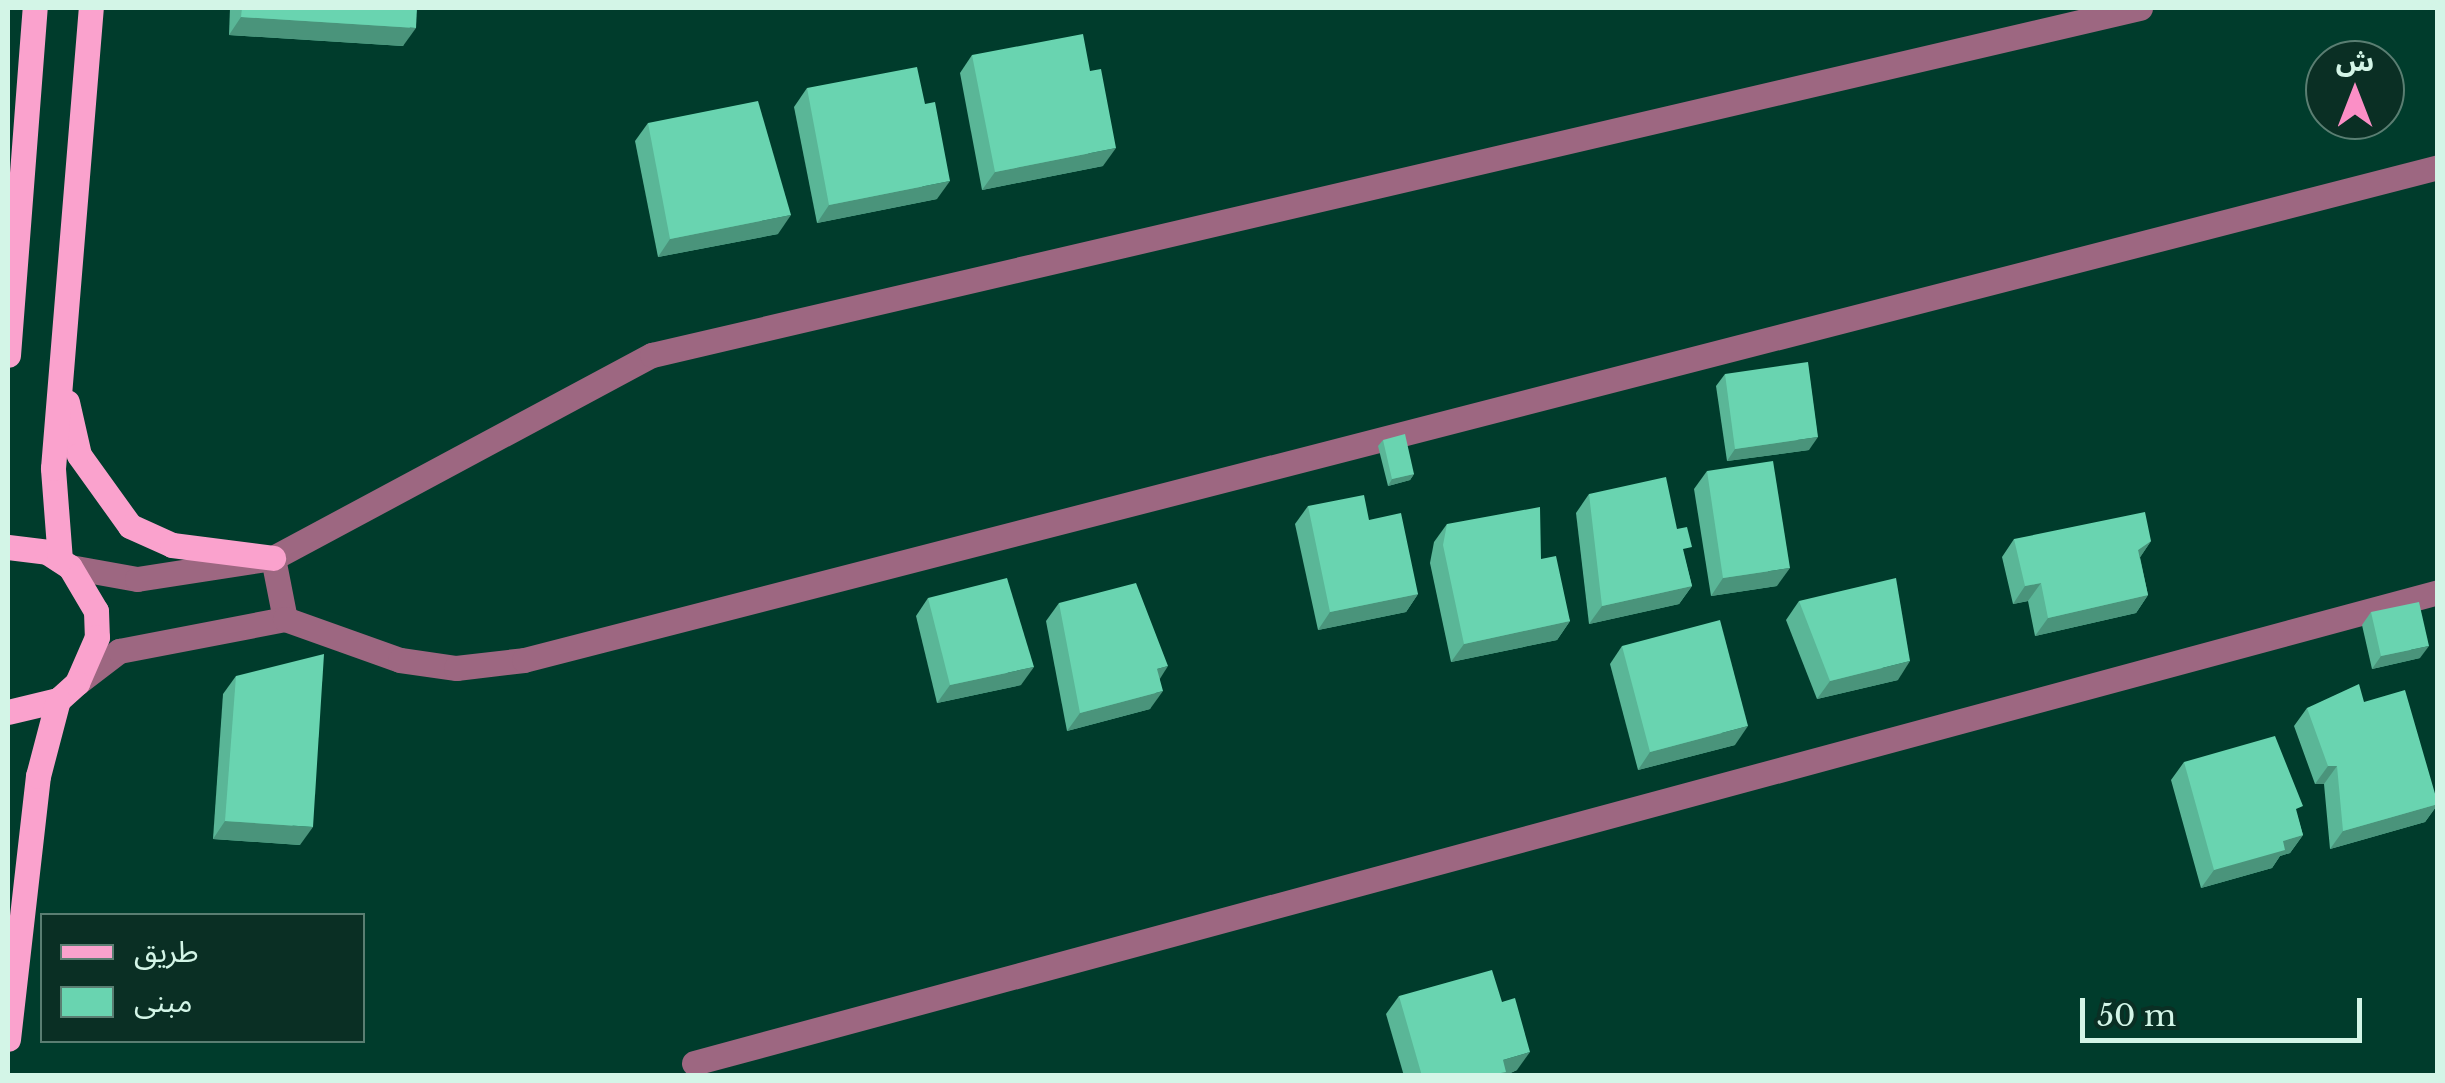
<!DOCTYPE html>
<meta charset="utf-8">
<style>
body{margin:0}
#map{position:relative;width:2445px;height:1083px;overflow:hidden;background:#003c2c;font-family:"Libre Baskerville","Noto Sans Arabic",serif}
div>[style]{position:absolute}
.minor>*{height:25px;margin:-12.5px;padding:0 12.5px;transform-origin:12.5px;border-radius:12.5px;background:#9d6781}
.major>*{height:25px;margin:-12.5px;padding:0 12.5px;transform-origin:12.5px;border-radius:12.5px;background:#faa2cd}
.wall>*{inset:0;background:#5ab697}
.shaded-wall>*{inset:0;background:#4a947b}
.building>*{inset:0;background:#69d4b0}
span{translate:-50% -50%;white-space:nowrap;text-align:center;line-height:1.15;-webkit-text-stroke:10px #0a2f24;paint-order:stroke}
.frame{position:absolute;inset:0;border:10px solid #d3f5e7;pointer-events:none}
.legend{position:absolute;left:40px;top:913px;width:325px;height:130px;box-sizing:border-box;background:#0a2f24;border:2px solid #5a7e72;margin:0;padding:12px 18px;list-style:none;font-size:30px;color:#d3f5e7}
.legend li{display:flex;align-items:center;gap:20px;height:50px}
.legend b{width:50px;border:2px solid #5a7e72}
.north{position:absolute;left:2305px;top:40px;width:100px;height:100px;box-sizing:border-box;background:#0a2f24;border:2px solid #5a7e72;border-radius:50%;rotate:0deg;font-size:28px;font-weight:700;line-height:40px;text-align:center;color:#d3f5e7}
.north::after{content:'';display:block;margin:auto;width:35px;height:45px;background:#fb8fc6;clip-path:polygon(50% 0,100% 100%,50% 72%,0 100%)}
.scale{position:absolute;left:2080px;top:998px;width:282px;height:45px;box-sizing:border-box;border:5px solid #d3f5e7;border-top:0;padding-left:12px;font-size:30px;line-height:35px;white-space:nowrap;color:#d3f5e7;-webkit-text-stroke:8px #0a2f24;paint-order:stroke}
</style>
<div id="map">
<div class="minor">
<div style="left:273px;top:558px;width:62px;rotate:78.9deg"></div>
<div style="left:70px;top:567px;width:68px;rotate:10.2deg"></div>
<div style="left:137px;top:579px;width:138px;rotate:-8.8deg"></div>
<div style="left:273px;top:558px;width:430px;rotate:-28.2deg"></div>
<div style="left:652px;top:355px;width:1528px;rotate:-13.13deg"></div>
<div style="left:77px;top:683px;width:53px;rotate:-37.3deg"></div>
<div style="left:119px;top:651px;width:169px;rotate:-10.9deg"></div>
<div style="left:285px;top:619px;width:122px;rotate:19.6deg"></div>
<div style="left:400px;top:660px;width:57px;rotate:8.1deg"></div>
<div style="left:456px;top:668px;width:68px;rotate:-6.7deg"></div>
<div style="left:524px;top:660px;width:1976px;rotate:-14.44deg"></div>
<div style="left:694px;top:1063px;width:1806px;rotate:-15.11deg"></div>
</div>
<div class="major">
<div style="left:8px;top:355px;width:348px;rotate:-85.6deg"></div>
<div style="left:67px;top:402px;width:54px;rotate:77.2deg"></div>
<div style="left:79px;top:455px;width:87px;rotate:54.3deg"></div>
<div style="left:130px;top:526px;width:46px;rotate:24.3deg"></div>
<div style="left:172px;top:545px;width:102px;rotate:7.3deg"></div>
<div style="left:8px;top:547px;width:39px;rotate:7deg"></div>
<div style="left:47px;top:552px;width:27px;rotate:33deg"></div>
<div style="left:70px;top:567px;width:51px;rotate:59.4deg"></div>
<div style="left:96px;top:611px;width:26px;rotate:88deg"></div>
<div style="left:97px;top:637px;width:50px;rotate:113.5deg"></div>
<div style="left:77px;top:683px;width:25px;rotate:138deg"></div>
<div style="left:58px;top:700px;width:51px;rotate:166.5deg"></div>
<div style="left:60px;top:560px;width:92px;rotate:-94.4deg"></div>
<div style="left:53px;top:468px;width:462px;rotate:-85.3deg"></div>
<div style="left:8px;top:1039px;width:265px;rotate:-83.5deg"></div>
<div style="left:38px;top:776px;width:79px;rotate:-75.3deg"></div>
</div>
<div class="wall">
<div style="clip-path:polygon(230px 8px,417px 8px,403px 46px,229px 35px)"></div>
<div style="clip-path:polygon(972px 55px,1103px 166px,982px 190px,960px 73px)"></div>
<div style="clip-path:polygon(807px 88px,937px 199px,817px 223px,794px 107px)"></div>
<div style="clip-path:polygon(648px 123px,778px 234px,658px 257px,635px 141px)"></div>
<div style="clip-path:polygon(1725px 374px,1809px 450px,1727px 461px,1716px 386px)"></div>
<div style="clip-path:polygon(1383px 440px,1414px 474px,1410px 480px,1388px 486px,1378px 446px)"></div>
<div style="clip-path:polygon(1707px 471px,1777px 586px,1711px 596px,1694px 489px)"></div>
<div style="clip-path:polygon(1589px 494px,1677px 529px,1692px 586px,1679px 604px,1589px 624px,1576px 513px)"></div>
<div style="clip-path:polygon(1308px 506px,1369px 520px,1418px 594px,1406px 612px,1318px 630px,1295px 524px)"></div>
<div style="clip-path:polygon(1447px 524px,1541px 559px,1570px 621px,1557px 640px,1451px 662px,1430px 563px,1434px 542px)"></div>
<div style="clip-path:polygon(2014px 539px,2151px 541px,2140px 557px,2148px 595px,2136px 613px,2035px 636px,2028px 601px,2013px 604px,2002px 557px)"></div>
<div style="clip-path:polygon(928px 598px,1021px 685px,937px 703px,916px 616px)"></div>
<div style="clip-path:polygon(1799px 601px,1898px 680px,1817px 699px,1786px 620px)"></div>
<div style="clip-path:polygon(1059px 603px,1160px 679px,1150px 709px,1067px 731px,1046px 621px)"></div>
<div style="clip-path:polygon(2371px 612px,2420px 658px,2372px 669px,2362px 625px)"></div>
<div style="clip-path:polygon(1622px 646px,1735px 745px,1638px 770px,1610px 664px)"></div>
<div style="clip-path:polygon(236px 676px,300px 845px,213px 839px,223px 694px)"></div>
<div style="clip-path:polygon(2364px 702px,2438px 804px,2425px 822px,2330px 849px,2324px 784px,2315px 784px,2294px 726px,2307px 708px)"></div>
<div style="clip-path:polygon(2184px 762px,2297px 815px,2303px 835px,2290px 853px,2280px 856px,2272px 868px,2201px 888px,2171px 780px)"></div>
<div style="clip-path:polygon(1399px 996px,1517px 1070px,1504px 1076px,1404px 1076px,1386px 1014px)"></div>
</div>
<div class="shaded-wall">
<div style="clip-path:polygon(241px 17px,416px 28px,403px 46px,229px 35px)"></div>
<div style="clip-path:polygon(1116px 148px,1103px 166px,982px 190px,995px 172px)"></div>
<div style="clip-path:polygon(950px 181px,937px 199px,817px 223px,829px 205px)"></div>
<div style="clip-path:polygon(791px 215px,778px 234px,658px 257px,670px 239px)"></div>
<div style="clip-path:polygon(1818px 437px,1809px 450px,1727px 461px,1735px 449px)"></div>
<div style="clip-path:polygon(1414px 474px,1410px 480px,1388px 486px,1392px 479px)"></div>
<div style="clip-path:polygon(2151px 541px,2139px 559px,2138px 550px)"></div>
<div style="clip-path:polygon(1790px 568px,1777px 586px,1711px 596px,1723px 578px)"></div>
<div style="clip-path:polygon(2041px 583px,2028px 601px,2013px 604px,2025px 586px)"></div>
<div style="clip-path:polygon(1692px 586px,1679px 604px,1589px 624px,1602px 606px)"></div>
<div style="clip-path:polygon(1418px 594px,1406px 612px,1318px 630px,1330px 612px)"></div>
<div style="clip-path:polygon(2148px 595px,2136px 613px,2035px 636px,2048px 618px)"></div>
<div style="clip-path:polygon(1570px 621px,1557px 640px,1451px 662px,1464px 644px)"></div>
<div style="clip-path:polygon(2429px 646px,2420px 658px,2372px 669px,2381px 656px)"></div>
<div style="clip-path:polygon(1910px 661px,1898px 680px,1817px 699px,1830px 681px)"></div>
<div style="clip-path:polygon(1168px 666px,1156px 685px,1157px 669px)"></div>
<div style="clip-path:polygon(1034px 667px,1021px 685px,937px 703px,950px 685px)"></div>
<div style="clip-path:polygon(1163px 691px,1150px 709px,1067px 731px,1080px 713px)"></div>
<div style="clip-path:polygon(1748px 726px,1735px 745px,1638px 770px,1650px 752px)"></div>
<div style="clip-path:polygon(2328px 766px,2337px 766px,2324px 784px,2315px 784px)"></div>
<div style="clip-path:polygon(2438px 804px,2425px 822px,2330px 849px,2343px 831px)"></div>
<div style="clip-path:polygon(225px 821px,313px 827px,300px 845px,213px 839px)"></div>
<div style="clip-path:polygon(2303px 835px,2290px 853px,2280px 856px,2272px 868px,2201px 888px,2214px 870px,2283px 841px)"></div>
<div style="clip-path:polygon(1530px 1052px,1517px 1070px,1504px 1076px,1486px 1076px,1503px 1060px)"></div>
</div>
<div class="building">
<div style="clip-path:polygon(242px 8px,417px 8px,416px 28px,241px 17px)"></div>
<div style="clip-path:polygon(1083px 34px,1090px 71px,1101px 69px,1116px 148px,995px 172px,972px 55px)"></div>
<div style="clip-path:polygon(917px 67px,925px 104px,935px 102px,950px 181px,829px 205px,807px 88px)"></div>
<div style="clip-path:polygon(758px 101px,791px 215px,670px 239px,648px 123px)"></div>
<div style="clip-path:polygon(1808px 362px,1818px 437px,1735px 449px,1725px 374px)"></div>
<div style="clip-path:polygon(1405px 434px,1414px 474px,1392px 479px,1383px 440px)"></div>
<div style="clip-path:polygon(1773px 461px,1790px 568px,1723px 578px,1707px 471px)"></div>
<div style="clip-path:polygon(1666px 477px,1677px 529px,1687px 527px,1692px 547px,1683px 549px,1692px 586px,1602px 606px,1589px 494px)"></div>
<div style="clip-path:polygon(1364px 495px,1369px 520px,1401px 513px,1418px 594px,1330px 612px,1308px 506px)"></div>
<div style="clip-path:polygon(1540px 507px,1541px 559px,1556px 556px,1570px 621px,1464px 644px,1443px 545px,1447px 524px)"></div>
<div style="clip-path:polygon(2145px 512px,2151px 541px,2138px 550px,2148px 595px,2048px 618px,2041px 583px,2025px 586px,2014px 539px)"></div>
<div style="clip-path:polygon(1007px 578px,1034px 667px,950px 685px,928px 598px)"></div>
<div style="clip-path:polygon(1896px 578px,1910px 661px,1830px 681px,1799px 601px)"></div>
<div style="clip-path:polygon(1136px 583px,1168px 666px,1157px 669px,1163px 691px,1080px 713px,1059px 603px)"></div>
<div style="clip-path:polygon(2419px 602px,2429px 646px,2381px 656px,2371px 612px)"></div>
<div style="clip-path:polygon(1720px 620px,1748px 726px,1650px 752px,1622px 646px)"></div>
<div style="clip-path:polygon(324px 654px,313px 827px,225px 821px,236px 676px)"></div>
<div style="clip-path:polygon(2359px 684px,2364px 702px,2405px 690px,2438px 804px,2343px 831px,2337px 766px,2328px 766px,2307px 708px)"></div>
<div style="clip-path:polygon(2275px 736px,2303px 806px,2296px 809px,2303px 835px,2283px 841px,2285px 850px,2214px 870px,2184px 762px)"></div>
<div style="clip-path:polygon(1492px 970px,1502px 1002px,1515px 998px,1530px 1052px,1503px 1060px,1506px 1072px,1485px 1076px,1422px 1076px,1399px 996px)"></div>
</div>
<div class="frame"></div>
<ul class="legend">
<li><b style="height:12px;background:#faa2cd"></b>طريق</li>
<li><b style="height:28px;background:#69d4b0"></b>مبنى</li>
</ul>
<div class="north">ش</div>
<div class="scale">50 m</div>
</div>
